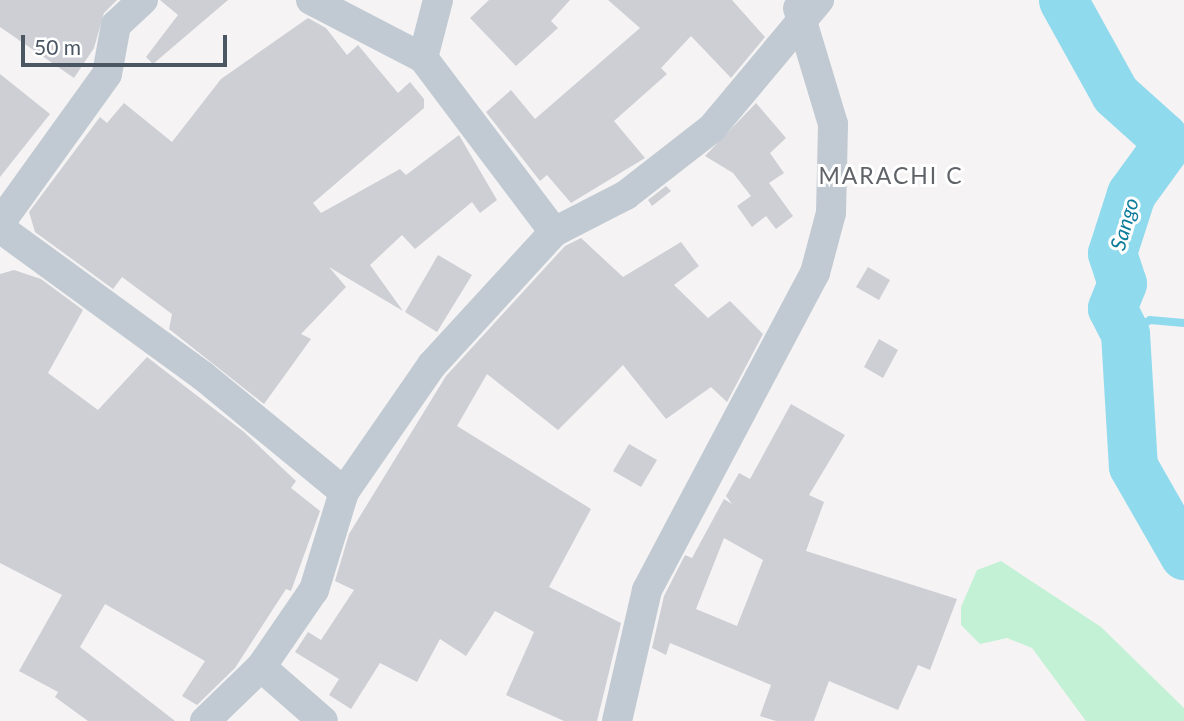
<!DOCTYPE html>
<style>
body{margin:0}
#map{position:relative;width:1184px;height:721px;overflow:hidden;background:#f5f3f3;font-family:Lato,sans-serif}
div>[style]{position:absolute}
.green>*{inset:0;background:#c3f1d5}
.stream>*{height:8px;margin:-4px;padding:0 4px;transform-origin:4px;border-radius:4px;background:#90daee}
.river>*{height:49px;margin:-24.5px;padding:0 24.5px;transform-origin:24.5px;border-radius:24.5px;background:#90daee}
.building>*{inset:0;background:#cdcfd5}
.minor>*{height:30px;margin:-15px;padding:0 15px;transform-origin:15px;border-radius:15px;background:#c1cad2}
span{translate:-50% -50%;white-space:nowrap;text-align:center;line-height:1.15;-webkit-text-stroke:6px #fff;paint-order:stroke}
.water-label{font-size:21px;color:#0c7c9b;font-style:italic}
.quarter-label{font-size:23px;color:#5f6368;letter-spacing:2px}
.scale{position:absolute;left:21px;top:35px;width:206px;height:32px;box-sizing:border-box;border:4px solid #4a5661;border-top:0;padding-left:9px;font-size:21px;line-height:24px;white-space:nowrap;color:#4a5661;-webkit-text-stroke:5px #fff;paint-order:stroke}
</style>
<div id="map">
<div class="green">
<div style="clip-path:polygon(1001px 561px,1101px 627px,1184px 708px,1184px 721px,1086px 721px,1032px 648px,1007px 638px,980px 644px,961px 625px,961px 607px,977px 570px)"></div>
</div>
<div class="stream">
<div style="left:1125px;top:333px;width:28px;rotate:-27deg"></div>
<div style="left:1150px;top:320px;width:34px;rotate:5deg"></div>
</div>
<div class="river">
<div style="left:1063px;top:0;width:107px;rotate:61deg"></div>
<div style="left:1115px;top:94px;width:64px;rotate:41.9deg"></div>
<div style="left:1163px;top:137px;width:10px;rotate:79deg"></div>
<div style="left:1165px;top:147px;width:58px;rotate:125.9deg"></div>
<div style="left:1131px;top:194px;width:62px;rotate:107.9deg"></div>
<div style="left:1112px;top:253px;width:32px;rotate:72deg"></div>
<div style="left:1122px;top:283px;width:27px;rotate:112deg"></div>
<div style="left:1112px;top:308px;width:28px;rotate:63deg"></div>
<div style="left:1125px;top:333px;width:133px;rotate:86.6deg"></div>
<div style="left:1133px;top:466px;width:103px;rotate:60.2deg"></div>
</div>
<div class="building">
<div style="clip-path:polygon(0 0,117px 0,104px 13px,94px 48px,74px 78px,0 27px)"></div>
<div style="clip-path:polygon(160px 0,228px 0,153px 64px,146px 57px,178px 15px)"></div>
<div style="clip-path:polygon(489px 0,570px 0,551px 21px,558px 28px,516px 66px,470px 18px)"></div>
<div style="clip-path:polygon(608px 0,732px 0,765px 37px,731px 78px,691px 36px,661px 68px,667px 74px,614px 121px,645px 158px,571px 203px,547px 175px,540px 181px,486px 112px,511px 90px,535px 119px,640px 28px)"></div>
<div style="clip-path:polygon(308px 18px,326px 28px,347px 55px,358px 45px,398px 93px,410px 82px,424px 99px,424px 108px,313px 203px,321px 213px,400px 169px,406px 175px,459px 135px,497px 200px,480px 213px,472px 202px,415px 249px,402px 235px,370px 265px,403px 311px,329px 267px,346px 287px,301px 334px,311px 339px,264px 404px,169px 329px,172px 314px,122px 277px,113px 289px,35px 232px,29px 212px,100px 117px,107px 123px,124px 103px,172px 142px,221px 79px)"></div>
<div style="clip-path:polygon(0 74px,50px 114px,0 177px)"></div>
<div style="clip-path:polygon(756px 103px,786px 138px,770px 153px,784px 173px,769px 183px,793px 216px,776px 229px,766px 216px,752px 227px,737px 206px,751px 196px,733px 173px,705px 156px)"></div>
<div style="clip-path:polygon(666px 186px,671px 191px,652px 206px,648px 200px)"></div>
<div style="clip-path:polygon(581px 238px,623px 277px,681px 242px,699px 266px,674px 285px,708px 318px,730px 301px,763px 334px,727px 402px,711px 387px,666px 419px,623px 365px,558px 430px,487px 374px,457px 426px,591px 509px,549px 587px,621px 623px,597px 721px,564px 721px,506px 695px,534px 632px,495px 611px,466px 656px,440px 639px,417px 682px,380px 663px,351px 709px,329px 695px,339px 679px,295px 652px,308px 632px,321px 640px,354px 590px,335px 581px,349px 534px,446px 376px,565px 246px)"></div>
<div style="clip-path:polygon(438px 255px,472px 275px,437px 332px,405px 312px)"></div>
<div style="clip-path:polygon(868px 267px,890px 280px,879px 300px,856px 287px)"></div>
<div style="clip-path:polygon(14px 270px,41px 279px,83px 310px,48px 373px,98px 410px,147px 357px,244px 432px,296px 481px,291px 488px,320px 511px,291px 591px,286px 589px,235px 668px,197px 705px,182px 696px,205px 661px,105px 604px,80px 647px,175px 721px,88px 721px,55px 697px,58px 692px,19px 671px,62px 595px,0 563px,0 274px)"></div>
<div style="clip-path:polygon(879px 339px,898px 350px,883px 378px,864px 367px)"></div>
<div style="clip-path:polygon(evenodd,791px 404px,845px 435px,809px 495px,824px 502px,806px 551px,957px 599px,930px 670px,918px 665px,898px 710px,829px 681px,814px 721px,776px 721px,760px 716px,771px 685px,670px 643px,666px 655px,652px 648px,664px 596px,685px 555px,692px 558px,724px 499px,732px 504px,726px 496px,739px 473px,750px 479px,791px 404px,724px 538px,763px 560px,737px 626px,696px 609px,724px 538px)"></div>
<div style="clip-path:polygon(629px 444px,657px 460px,641px 487px,613px 471px)"></div>
</div>
<div class="minor">
<div style="left:311px;top:0;width:126px;rotate:27.4deg"></div>
<div style="left:423px;top:58px;width:218px;rotate:53deg"></div>
<div style="left:423px;top:58px;width:60px;rotate:-75.5deg"></div>
<div style="left:0;top:223px;width:183px;rotate:-54.3deg"></div>
<div style="left:107px;top:74px;width:50px;rotate:-79.6deg"></div>
<div style="left:116px;top:25px;width:37px;rotate:-43deg"></div>
<div style="left:0;top:228px;width:251px;rotate:36.1deg"></div>
<div style="left:203px;top:376px;width:183px;rotate:39.4deg"></div>
<div style="left:261px;top:667px;width:82px;rotate:41.1deg"></div>
<div style="left:205px;top:721px;width:78px;rotate:-44deg"></div>
<div style="left:261px;top:667px;width:93px;rotate:-55.5deg"></div>
<div style="left:314px;top:590px;width:102px;rotate:-73deg"></div>
<div style="left:344px;top:492px;width:155px;rotate:-55.3deg"></div>
<div style="left:432px;top:365px;width:180px;rotate:-47.5deg"></div>
<div style="left:554px;top:232px;width:81px;rotate:-27.2deg"></div>
<div style="left:626px;top:195px;width:109px;rotate:-37.9deg"></div>
<div style="left:712px;top:128px;width:167px;rotate:-50.1deg"></div>
<div style="left:617px;top:721px;width:134px;rotate:-77.1deg"></div>
<div style="left:647px;top:590px;width:359px;rotate:-62.1deg"></div>
<div style="left:815px;top:273px;width:62px;rotate:-75.1deg"></div>
<div style="left:831px;top:213px;width:89px;rotate:-88.7deg"></div>
<div style="left:833px;top:124px;width:121px;rotate:-106.8deg"></div>
</div>
<div class="water-label">
<span style="left:1124px;top:224px;rotate:-74deg">Sango</span>
</div>
<div class="quarter-label">
<span style="left:891px;top:175px">MARACHI C</span>
</div>
<div class="scale">50 m</div>
</div>
